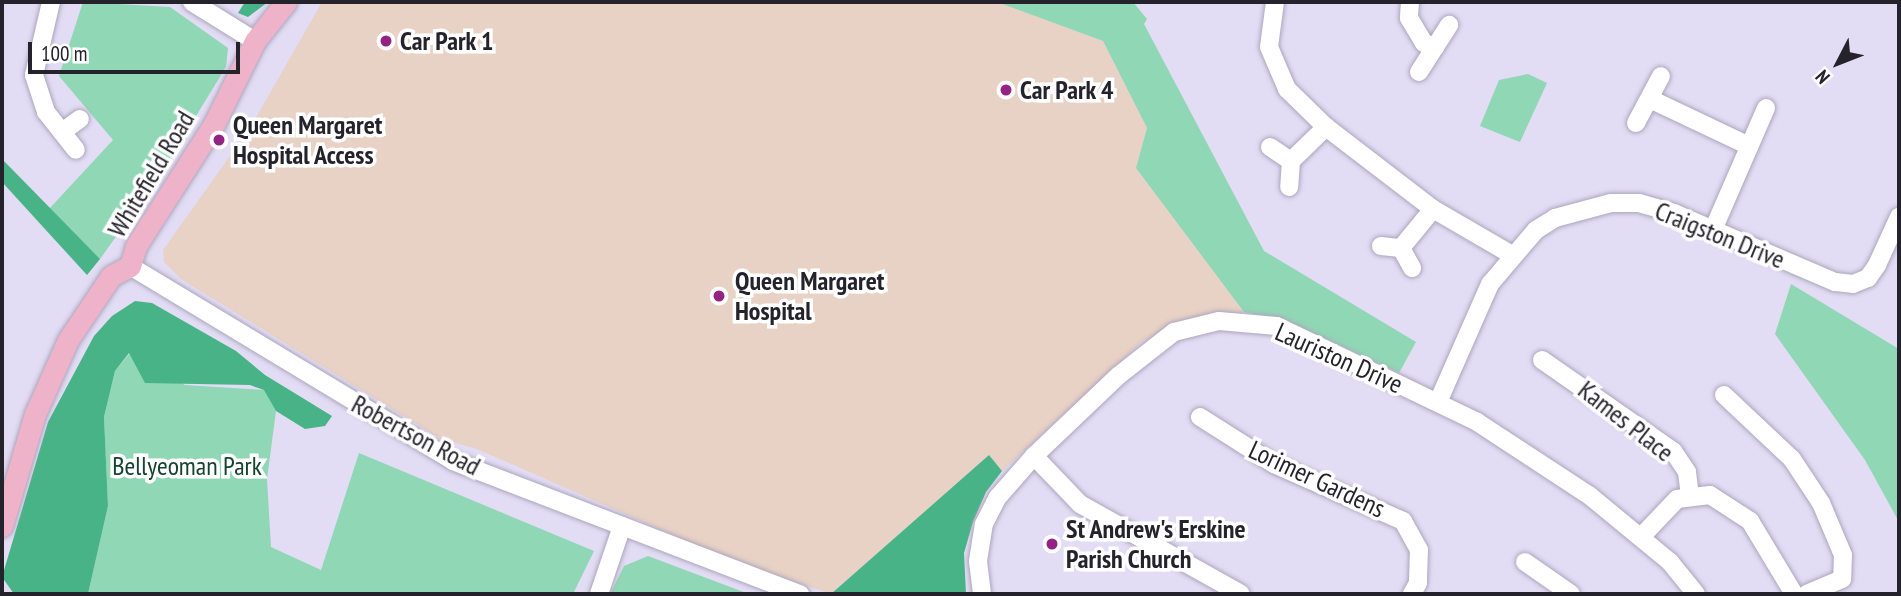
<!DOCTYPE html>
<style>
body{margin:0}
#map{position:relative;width:1901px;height:596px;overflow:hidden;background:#e2dcf4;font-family:"PT Sans Narrow",sans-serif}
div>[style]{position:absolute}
.medical>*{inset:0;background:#e8d1c5}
.green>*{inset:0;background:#90d7b5}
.forest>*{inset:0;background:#47b386}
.roads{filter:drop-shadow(0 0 2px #aca6bd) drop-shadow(0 0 2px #aca6bd)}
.minor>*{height:18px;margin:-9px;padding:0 9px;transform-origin:9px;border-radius:9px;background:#fff}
.major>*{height:21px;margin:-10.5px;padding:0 10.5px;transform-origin:10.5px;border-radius:10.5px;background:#eeb3c8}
.dots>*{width:19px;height:19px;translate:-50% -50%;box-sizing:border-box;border:4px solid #fff;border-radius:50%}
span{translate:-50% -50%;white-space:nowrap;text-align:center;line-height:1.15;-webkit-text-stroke:7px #fff;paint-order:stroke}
.poi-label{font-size:26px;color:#24222b;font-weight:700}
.left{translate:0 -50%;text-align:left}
.street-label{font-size:26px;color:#24222b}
.park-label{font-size:26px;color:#154330}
.frame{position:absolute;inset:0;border:4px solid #24222b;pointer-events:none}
.north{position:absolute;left:1803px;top:28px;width:70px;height:70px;-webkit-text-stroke:5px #fff;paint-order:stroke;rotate:228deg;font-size:19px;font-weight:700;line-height:28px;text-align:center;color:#24222b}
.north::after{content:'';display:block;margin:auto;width:24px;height:32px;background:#24222b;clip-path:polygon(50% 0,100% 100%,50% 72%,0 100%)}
.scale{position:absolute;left:28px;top:42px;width:212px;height:32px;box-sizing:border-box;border:4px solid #24222b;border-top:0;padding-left:9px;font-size:21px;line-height:24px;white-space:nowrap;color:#24222b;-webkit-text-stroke:5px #fff;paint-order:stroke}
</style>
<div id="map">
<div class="medical">
<div style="clip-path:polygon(322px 2px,997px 2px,1103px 41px,1147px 128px,1136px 168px,1244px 312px,1144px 340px,1002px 471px,989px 455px,831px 594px,730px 560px,477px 449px,441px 439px,181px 279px,164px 262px,163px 250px,250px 128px)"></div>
</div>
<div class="green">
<div style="clip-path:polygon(83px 2px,170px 7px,228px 48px,226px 67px,158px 178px,100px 259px,49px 209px,113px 140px,59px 76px)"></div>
<div style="clip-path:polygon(997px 2px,1133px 2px,1147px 19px,1144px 24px,1264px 251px,1416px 342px,1399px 373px,1290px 322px,1244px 312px,1136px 168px,1147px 128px,1103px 41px)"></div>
<div style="clip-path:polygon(1528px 74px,1547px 83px,1520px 142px,1480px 126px,1499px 80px)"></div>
<div style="clip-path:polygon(1791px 284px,1899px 349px,1899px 522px,1865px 460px,1775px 334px)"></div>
<div style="clip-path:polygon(130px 353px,185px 385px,265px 390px,276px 411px,267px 479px,271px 547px,321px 570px,359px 453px,594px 551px,573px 594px,88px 594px,108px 506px,104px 417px,115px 371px)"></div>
<div style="clip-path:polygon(648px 556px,749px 594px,610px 594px,624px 566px)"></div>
</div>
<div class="forest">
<div style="clip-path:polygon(245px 2px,268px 2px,248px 17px,238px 13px)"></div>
<div style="clip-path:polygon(2px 159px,100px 259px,87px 275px,2px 182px)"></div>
<div style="clip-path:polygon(135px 301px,152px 303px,236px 351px,265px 375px,332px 416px,325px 426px,305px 429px,276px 411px,264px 390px,250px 385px,145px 383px,129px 353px,115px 371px,104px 417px,108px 506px,88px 594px,14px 594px,2px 577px,48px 422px,94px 336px,112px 316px)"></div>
<div style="clip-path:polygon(989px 455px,1002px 471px,986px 492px,973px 522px,964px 553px,966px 594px,831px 594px)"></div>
</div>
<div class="roads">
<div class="minor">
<div style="left:51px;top:2px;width:75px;rotate:103.1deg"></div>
<div style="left:34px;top:75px;width:39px;rotate:72deg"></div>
<div style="left:46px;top:112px;width:48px;rotate:51.7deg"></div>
<div style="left:192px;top:2px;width:74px;rotate:31.8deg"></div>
<div style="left:1275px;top:2px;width:45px;rotate:97.6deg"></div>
<div style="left:1269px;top:47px;width:46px;rotate:66.8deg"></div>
<div style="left:1287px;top:89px;width:54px;rotate:44.3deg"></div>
<div style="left:1326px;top:127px;width:135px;rotate:37.5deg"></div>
<div style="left:1433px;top:209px;width:91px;rotate:30.2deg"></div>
<div style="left:1410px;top:2px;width:16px;rotate:94deg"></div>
<div style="left:1409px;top:18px;width:29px;rotate:59deg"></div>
<div style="left:1424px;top:43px;width:12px;rotate:20deg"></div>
<div style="left:1419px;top:72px;width:56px;rotate:-57.4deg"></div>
<div style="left:1650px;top:99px;width:110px;rotate:25.4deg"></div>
<div style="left:1636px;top:123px;width:53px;rotate:-62deg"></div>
<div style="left:62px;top:132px;width:22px;rotate:-36deg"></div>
<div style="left:1270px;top:147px;width:25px;rotate:34deg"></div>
<div style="left:1291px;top:161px;width:26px;rotate:94deg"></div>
<div style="left:1291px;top:161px;width:49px;rotate:-44.2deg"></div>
<div style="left:1713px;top:230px;width:133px;rotate:-66.5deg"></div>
<div style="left:1381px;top:246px;width:20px;rotate:6deg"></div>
<div style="left:1401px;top:248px;width:23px;rotate:61deg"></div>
<div style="left:1401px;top:248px;width:50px;rotate:-50.6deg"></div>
<div style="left:130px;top:266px;width:377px;rotate:31.1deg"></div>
<div style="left:453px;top:461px;width:372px;rotate:21deg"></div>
<div style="left:1542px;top:360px;width:160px;rotate:34.8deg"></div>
<div style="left:1673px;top:451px;width:25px;rotate:56deg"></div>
<div style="left:1687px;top:472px;width:24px;rotate:83deg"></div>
<div style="left:1724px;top:395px;width:93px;rotate:43.3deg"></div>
<div style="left:1792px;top:459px;width:53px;rotate:56.6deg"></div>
<div style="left:1821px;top:503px;width:56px;rotate:67.1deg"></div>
<div style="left:1843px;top:555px;width:24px;rotate:92deg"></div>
<div style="left:1842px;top:579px;width:38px;rotate:157deg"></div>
<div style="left:1438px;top:402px;width:129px;rotate:-66.2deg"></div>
<div style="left:1490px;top:284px;width:71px;rotate:-49.6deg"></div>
<div style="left:1536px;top:230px;width:22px;rotate:-32deg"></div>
<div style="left:1555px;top:218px;width:58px;rotate:-15deg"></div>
<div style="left:1611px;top:203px;width:28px"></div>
<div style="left:1639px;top:203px;width:36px;rotate:16deg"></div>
<div style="left:1674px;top:213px;width:175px;rotate:23.2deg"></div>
<div style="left:1835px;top:282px;width:18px;rotate:6deg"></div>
<div style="left:1853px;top:284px;width:16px;rotate:-22deg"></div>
<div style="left:1868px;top:278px;width:16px;rotate:-55deg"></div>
<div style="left:1877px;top:265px;width:53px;rotate:-65.4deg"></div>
<div style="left:1200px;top:417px;width:88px;rotate:32.4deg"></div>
<div style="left:1274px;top:464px;width:141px;rotate:23.8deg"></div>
<div style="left:1403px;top:521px;width:33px;rotate:61deg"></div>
<div style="left:1419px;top:550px;width:33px;rotate:92deg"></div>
<div style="left:1418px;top:583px;width:13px;rotate:119deg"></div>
<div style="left:1034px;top:456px;width:66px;rotate:46.2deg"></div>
<div style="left:1080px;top:504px;width:184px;rotate:29.2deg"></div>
<div style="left:1641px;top:537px;width:52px;rotate:-46.5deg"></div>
<div style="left:1677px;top:499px;width:33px;rotate:-7deg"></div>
<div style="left:1710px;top:495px;width:48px;rotate:33deg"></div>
<div style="left:1750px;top:521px;width:85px;rotate:58.9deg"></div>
<div style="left:1525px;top:562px;width:56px;rotate:34.8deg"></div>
<div style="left:599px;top:594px;width:72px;rotate:-71.3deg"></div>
<div style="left:982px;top:594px;width:33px;rotate:-97deg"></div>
<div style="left:978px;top:561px;width:37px;rotate:-81deg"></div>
<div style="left:984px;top:524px;width:30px;rotate:-63deg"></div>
<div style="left:998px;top:497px;width:55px;rotate:-48.7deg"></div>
<div style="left:1034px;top:456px;width:116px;rotate:-43.6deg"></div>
<div style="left:1118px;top:376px;width:71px;rotate:-38.2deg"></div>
<div style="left:1174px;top:332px;width:46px;rotate:-13.7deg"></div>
<div style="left:1219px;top:321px;width:58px;rotate:4.9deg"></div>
<div style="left:1277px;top:326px;width:222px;rotate:25.6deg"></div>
<div style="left:1477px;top:422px;width:135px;rotate:33.2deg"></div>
<div style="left:1590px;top:496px;width:104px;rotate:39.5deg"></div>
<div style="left:1670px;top:562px;width:41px;rotate:50.9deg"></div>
</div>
<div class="major">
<div style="left:2px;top:526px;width:117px;rotate:-73.6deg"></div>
<div style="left:35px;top:414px;width:81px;rotate:-66deg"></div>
<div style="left:68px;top:340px;width:77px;rotate:-56.1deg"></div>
<div style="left:111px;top:276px;width:21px;rotate:-28deg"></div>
<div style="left:130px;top:266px;width:21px;rotate:-73deg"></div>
<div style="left:136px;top:246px;width:145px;rotate:-57.4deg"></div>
<div style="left:214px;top:124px;width:93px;rotate:-63.7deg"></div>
<div style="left:255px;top:41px;width:50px;rotate:-51.5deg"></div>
</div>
</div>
<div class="dots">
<div style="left:386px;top:41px;background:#942484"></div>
<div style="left:1006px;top:90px;background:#942484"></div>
<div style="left:219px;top:140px;background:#942484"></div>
<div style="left:719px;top:296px;background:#942484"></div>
<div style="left:1052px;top:544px;background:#942484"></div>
</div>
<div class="poi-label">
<span class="left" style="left:400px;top:41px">Car Park 1</span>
<span class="left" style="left:1020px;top:90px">Car Park 4</span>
<span class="left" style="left:233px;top:140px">Queen Margaret<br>Hospital Access</span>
<span class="left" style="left:735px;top:296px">Queen Margaret<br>Hospital</span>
<span class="left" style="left:1066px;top:544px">St Andrew's Erskine<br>Parish Church</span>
</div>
<div class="street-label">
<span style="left:151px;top:174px;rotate:-59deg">Whitefield Road</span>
<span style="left:1720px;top:235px;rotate:22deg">Craigston Drive</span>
<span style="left:1339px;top:358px;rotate:24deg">Lauriston Drive</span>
<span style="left:1626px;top:421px;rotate:38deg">Kames Place</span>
<span style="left:416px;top:435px;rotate:28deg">Robertson Road</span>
<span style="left:1317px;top:479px;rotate:25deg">Lorimer Gardens</span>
</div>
<div class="park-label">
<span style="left:187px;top:466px">Bellyeoman Park</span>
</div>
<div class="frame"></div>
<div class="north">N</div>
<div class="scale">100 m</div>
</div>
